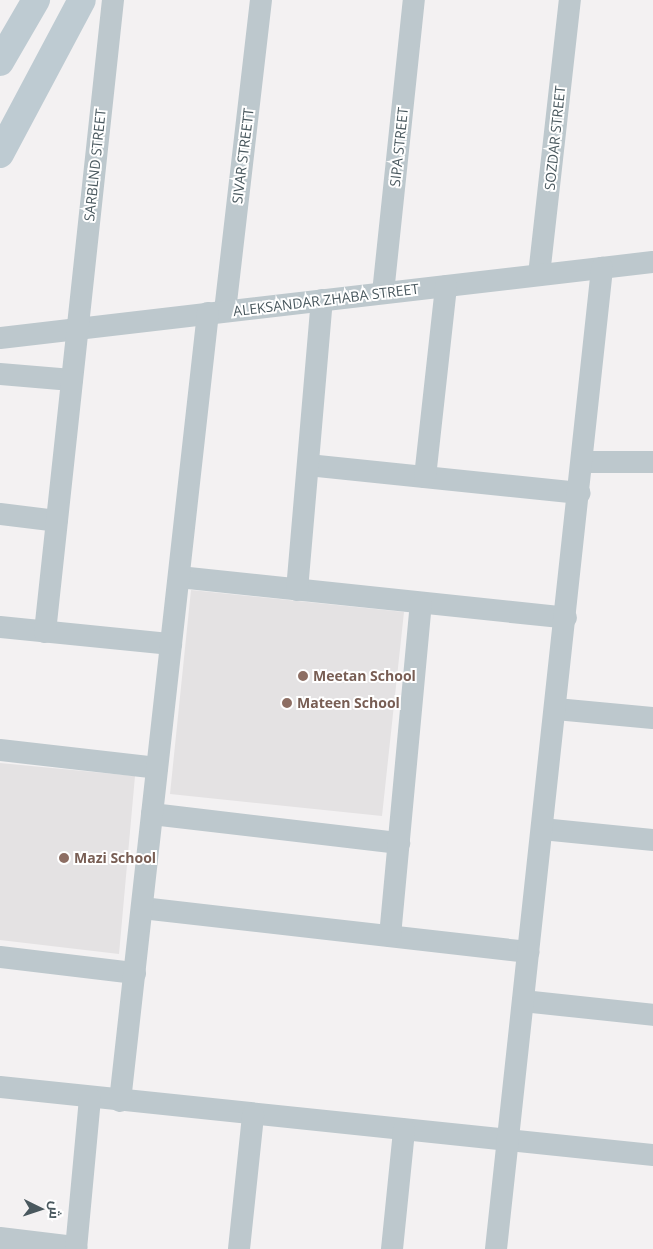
<!DOCTYPE html>
<meta charset="utf-8">
<style>
body{margin:0}
#map{position:relative;width:653px;height:1249px;overflow:hidden;background:#f3f1f2;font-family:"Open Sans",Cairo,sans-serif}
div>[style]{position:absolute}
.education>*{inset:0;background:#e4e2e3}
.minor>*{height:22px;margin:-11px;padding:0 11px;transform-origin:11px;border-radius:11px;background:#bdc8cd}
.secondary>*{height:28px;margin:-14px;padding:0 14px;transform-origin:14px;border-radius:14px;background:#becbd2}
.dots>*{width:14px;height:14px;translate:-50% -50%;box-sizing:border-box;border:2px solid #fff;border-radius:50%}
span{translate:-50% -50%;white-space:nowrap;text-align:center;line-height:1.15;-webkit-text-stroke:4px #fff;paint-order:stroke}
.street-label{font-size:14px;color:#49585e}
.education-label{font-size:14px;color:#785e54;font-weight:700}
.left{translate:0 -50%;text-align:left}
.north{position:absolute;left:15px;top:1184px;width:50px;height:50px;-webkit-text-stroke:4px #fff;paint-order:stroke;rotate:94deg;font-size:14px;font-weight:700;line-height:20px;text-align:center;color:#49585e}
.north::after{content:'';display:block;margin:auto;width:18px;height:22px;background:#49585e;clip-path:polygon(50% 0,100% 100%,50% 72%,0 100%)}
</style>
<div id="map">
<div class="education">
<div style="clip-path:polygon(191px 590px,404px 612px,382px 816px,170px 794px)"></div>
<div style="clip-path:polygon(0 763px,135px 776px,119px 954px,0 940px)"></div>
</div>
<div class="minor">
<div style="left:539px;top:275px;width:277px;rotate:-83.6deg"></div>
<div style="left:383px;top:293px;width:295px;rotate:-84deg"></div>
<div style="left:225px;top:311px;width:313px;rotate:-83.4deg"></div>
<div style="left:0;top:338px;width:657px;rotate:-6.64deg"></div>
<div style="left:0;top:374px;width:72px;rotate:4.8deg"></div>
<div style="left:583px;top:462px;width:70px"></div>
<div style="left:308px;top:465px;width:273px;rotate:5.9deg"></div>
<div style="left:425px;top:477px;width:192px;rotate:-83.7deg"></div>
<div style="left:0;top:514px;width:57px;rotate:7deg"></div>
<div style="left:179px;top:577px;width:389px;rotate:6deg"></div>
<div style="left:297px;top:590px;width:291px;rotate:-85.1deg"></div>
<div style="left:0;top:627px;width:172px;rotate:5.7deg"></div>
<div style="left:45px;top:632px;width:636px;rotate:-83.86deg"></div>
<div style="left:556px;top:709px;width:97px;rotate:5.3deg"></div>
<div style="left:0;top:750px;width:158px;rotate:6.5deg"></div>
<div style="left:152px;top:814px;width:249px;rotate:6.7deg"></div>
<div style="left:542px;top:829px;width:112px;rotate:5.7deg"></div>
<div style="left:142px;top:908px;width:389px;rotate:6.5deg"></div>
<div style="left:390px;top:936px;width:334px;rotate:-84.7deg"></div>
<div style="left:0;top:957px;width:136px;rotate:6.8deg"></div>
<div style="left:523px;top:1001px;width:131px;rotate:6.1deg"></div>
<div style="left:0;top:1087px;width:657px;rotate:5.95deg"></div>
<div style="left:120px;top:1101px;width:793px;rotate:-83.63deg"></div>
<div style="left:0;top:1238px;width:77px;rotate:6.8deg"></div>
<div style="left:76px;top:1249px;width:151px;rotate:-84.7deg"></div>
<div style="left:239px;top:1249px;width:135px;rotate:-84deg"></div>
<div style="left:392px;top:1249px;width:120px;rotate:-84.2deg"></div>
<div style="left:496px;top:1249px;width:987px;rotate:-83.83deg"></div>
</div>
<div class="secondary">
<div style="left:0;top:62px;width:72px;rotate:-59.9deg"></div>
<div style="left:0;top:154px;width:174px;rotate:-62deg"></div>
</div>
<div class="dots">
<div style="left:303px;top:676px;background:#8d6e63"></div>
<div style="left:287px;top:703px;background:#8d6e63"></div>
<div style="left:64px;top:858px;background:#8d6e63"></div>
</div>
<div class="street-label">
<span style="left:555px;top:138px;rotate:-84deg">SOZDAR STREET</span>
<span style="left:399px;top:147px;rotate:-84deg">SIPA STREET</span>
<span style="left:243px;top:156px;rotate:-83deg">SIVAR STREETT</span>
<span style="left:95px;top:165px;rotate:-84deg">SARBLND STREET</span>
<span style="left:326px;top:300px;rotate:-7deg">ALEKSANDAR ZHABA STREET</span>
</div>
<div class="education-label">
<span class="left" style="left:313px;top:676px">Meetan School</span>
<span class="left" style="left:297px;top:703px">Mateen School</span>
<span class="left" style="left:74px;top:858px">Mazi School</span>
</div>
<div class="north">ش</div>
</div>
